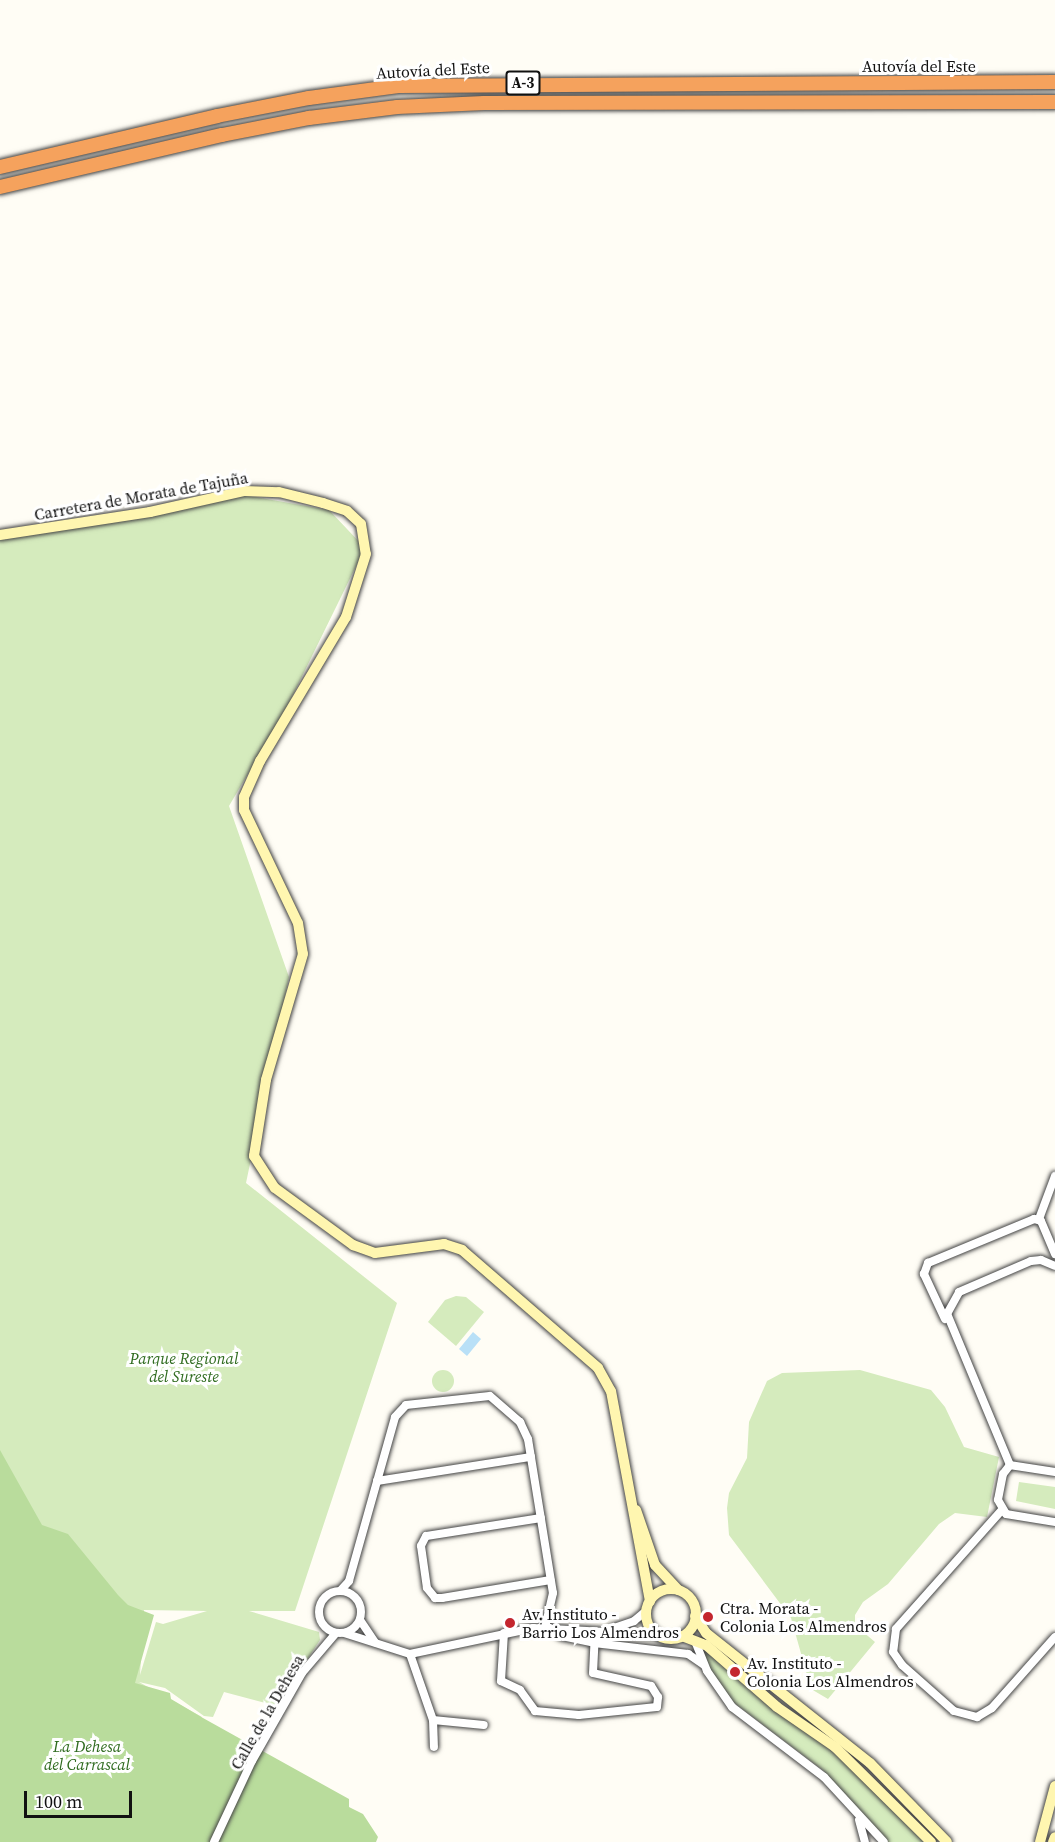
<!DOCTYPE html>
<meta charset="utf-8">
<style>
body{margin:0}
#map{position:relative;width:1055px;height:1842px;overflow:hidden;background:#fffdf5;font-family:"Source Serif 4",serif}
div>[style]{position:absolute}
.green>*{inset:0;background:#d5ebbd}
.round{border-radius:50%}
.forest>*{inset:0;background:#b9dc9c}
.water>*{inset:0;background:#b9e0f7}
.roads{filter:drop-shadow(0 0 2px #444) drop-shadow(0 0 2px #444)}
.minor>*{height:8px;margin:-4px;padding:0 4px;transform-origin:4px;border-radius:4px;background:#fff}
.minor>.ring{margin:-4px;padding:0;box-sizing:content-box;background:none;border:8px solid #fff;border-radius:50%}
.secondary>*{height:10px;margin:-5px;padding:0 5px;transform-origin:5px;border-radius:5px;background:#fff6b0}
.secondary>.ring{margin:-5px;padding:0;box-sizing:content-box;background:none;border:10px solid #fff6b0;border-radius:50%}
.motorway>*{height:14px;margin:-7px;padding:0 7px;transform-origin:7px;border-radius:7px;background:#f5a25d}
.dots>*{width:16px;height:16px;translate:-50% -50%;box-sizing:border-box;border:3px solid #fff;border-radius:50%}
span{translate:-50% -50%;white-space:nowrap;text-align:center;line-height:1.15;-webkit-text-stroke:6px #fff;paint-order:stroke}
.shield-label span{padding:2px 4px;background:#fff;border:2px solid;border-radius:4px;-webkit-text-stroke-width:0}
.shield-label{font-size:15px;color:#111;font-weight:700}
.street-label{font-size:16px;color:#111}
.park-label{font-size:16px;color:#2f6b1f;font-style:italic}
.poi-label{font-size:16px;color:#111}
.left{translate:0 -50%;text-align:left}
.scale{position:absolute;left:24px;top:1791px;width:108px;height:27px;box-sizing:border-box;border:3px solid #111;border-top:0;padding-left:8px;font-size:18px;line-height:21px;white-space:nowrap;color:#111;-webkit-text-stroke:4px #fff;paint-order:stroke}
</style>
<div id="map">
<div class="green">
<div style="clip-path:polygon(evenodd,232px 493px,329px 510px,365px 548px,285px 711px,229px 806px,289px 977px,246px 1183px,397px 1303px,295px 1611px,249px 1611px,319px 1632px,320px 1640px,277px 1706px,224px 1692px,213px 1717px,204px 1716px,165px 1688px,139px 1682px,202px 1717px,75px 1814px,0 1799px,0 534px,232px 493px,144px 1610px,207px 1611px,163px 1624px,156px 1622px,140px 1675px,144px 1610px)"></div>
<div style="clip-path:polygon(456px 1296px,466px 1297px,484px 1312px,456px 1346px,428px 1322px,445px 1300px)"></div>
<div class="round" style="left:432px;top:1370px;width:22px;height:22px"></div>
<div style="clip-path:polygon(860px 1370px,931px 1390px,945px 1407px,964px 1447px,999px 1457px,987px 1517px,955px 1513px,939px 1524px,888px 1584px,863px 1602px,855px 1615px,855px 1625px,875px 1642px,828px 1699px,811px 1689px,791px 1618px,729px 1535px,727px 1508px,729px 1493px,747px 1458px,749px 1422px,767px 1381px,782px 1373px)"></div>
<div style="clip-path:polygon(1019px 1482px,1055px 1487px,1055px 1509px,1016px 1501px)"></div>
<div style="clip-path:polygon(701px 1648px,848px 1762px,924px 1842px,887px 1842px,824px 1771px,733px 1702px,707px 1665px)"></div>
</div>
<div class="forest">
<div style="clip-path:polygon(0 1450px,42px 1525px,68px 1534px,118px 1595px,128px 1605px,154px 1615px,135px 1683px,170px 1693px,171px 1699px,203px 1718px,349px 1799px,349px 1807px,363px 1814px,378px 1837px,376px 1842px,0 1842px)"></div>
</div>
<div class="water">
<div style="clip-path:polygon(473px 1332px,481px 1339px,467px 1356px,459px 1349px)"></div>
</div>
<div class="roads">
<div class="minor">
<div style="left:1039px;top:1219px;width:46px;rotate:-69.6deg"></div>
<div style="left:945px;top:1319px;width:50px;rotate:-115deg"></div>
<div style="left:924px;top:1274px;width:12px;rotate:-70deg"></div>
<div style="left:928px;top:1263px;width:115px;rotate:-22.5deg"></div>
<div style="left:1034px;top:1219px;width:7px;rotate:16deg"></div>
<div style="left:1041px;top:1221px;width:36px;rotate:67deg"></div>
<div style="left:1010px;top:1465px;width:164px;rotate:-112.6deg"></div>
<div style="left:947px;top:1314px;width:25px;rotate:-61deg"></div>
<div style="left:959px;top:1292px;width:78px;rotate:-23.3deg"></div>
<div style="left:1031px;top:1261px;width:10px;rotate:-6deg"></div>
<div style="left:1041px;top:1260px;width:15px;rotate:23deg"></div>
<div style="left:1055px;top:1472px;width:46px;rotate:-171.2deg"></div>
<div style="left:1010px;top:1465px;width:11px;rotate:128deg"></div>
<div style="left:1003px;top:1474px;width:26px;rotate:101deg"></div>
<div style="left:998px;top:1500px;width:16px;rotate:60deg"></div>
<div style="left:1006px;top:1514px;width:50px;rotate:9.3deg"></div>
<div style="left:377px;top:1481px;width:156px;rotate:-8.9deg"></div>
<div style="left:1001px;top:1511px;width:158px;rotate:131.7deg"></div>
<div style="left:896px;top:1629px;width:23px;rotate:97deg"></div>
<div style="left:893px;top:1652px;width:16px;rotate:55deg"></div>
<div style="left:902px;top:1665px;width:69px;rotate:41.5deg"></div>
<div style="left:954px;top:1711px;width:24px;rotate:15deg"></div>
<div style="left:977px;top:1717px;width:17px;rotate:-31deg"></div>
<div style="left:992px;top:1708px;width:95px;rotate:-48.4deg"></div>
<div style="left:541px;top:1518px;width:116px;rotate:171.1deg"></div>
<div style="left:426px;top:1536px;width:11px;rotate:117deg"></div>
<div style="left:421px;top:1546px;width:42px;rotate:81.9deg"></div>
<div style="left:427px;top:1588px;width:13px;rotate:51deg"></div>
<div style="left:435px;top:1598px;width:7px"></div>
<div style="left:442px;top:1598px;width:110px;rotate:-9.4deg"></div>
<div style="left:341px;top:1590px;width:12px;rotate:-48deg"></div>
<div style="left:349px;top:1581px;width:170px;rotate:-74.3deg"></div>
<div style="left:395px;top:1417px;width:16px;rotate:-47deg"></div>
<div style="left:406px;top:1405px;width:84px;rotate:-6.1deg"></div>
<div style="left:490px;top:1396px;width:40px;rotate:41deg"></div>
<div style="left:520px;top:1422px;width:19px;rotate:65deg"></div>
<div style="left:528px;top:1439px;width:156px;rotate:80.8deg"></div>
<div style="left:553px;top:1593px;width:36px;rotate:103deg"></div>
<div class="ring" style="left:319px;top:1591px;width:34px;height:34px"></div>
<div style="left:360px;top:1620px;width:27px;rotate:56deg"></div>
<div style="left:550px;top:1628px;width:14px;rotate:34deg"></div>
<div style="left:562px;top:1636px;width:33px;rotate:12deg"></div>
<div style="left:594px;top:1643px;width:95px;rotate:6.7deg"></div>
<div style="left:688px;top:1654px;width:18px;rotate:34deg"></div>
<div style="left:611px;top:1629px;width:24px;rotate:-19deg"></div>
<div style="left:634px;top:1621px;width:16px;rotate:-40deg"></div>
<div style="left:344px;top:1633px;width:69px;rotate:17.7deg"></div>
<div style="left:410px;top:1654px;width:126px;rotate:-11.9deg"></div>
<div style="left:533px;top:1628px;width:125px;rotate:3.2deg"></div>
<div style="left:504px;top:1633px;width:48px;rotate:93.6deg"></div>
<div style="left:501px;top:1681px;width:21px;rotate:25deg"></div>
<div style="left:520px;top:1690px;width:26px;rotate:54deg"></div>
<div style="left:535px;top:1711px;width:44px;rotate:5.2deg"></div>
<div style="left:579px;top:1715px;width:78px;rotate:-5.9deg"></div>
<div style="left:657px;top:1707px;width:10px;rotate:-84deg"></div>
<div style="left:658px;top:1697px;width:13px;rotate:-122deg"></div>
<div style="left:651px;top:1686px;width:59px;rotate:-167.4deg"></div>
<div style="left:593px;top:1673px;width:41px;rotate:-87.2deg"></div>
<div style="left:695px;top:1641px;width:32px;rotate:68deg"></div>
<div style="left:707px;top:1671px;width:44px;rotate:55.2deg"></div>
<div style="left:732px;top:1707px;width:116px;rotate:37.3deg"></div>
<div style="left:824px;top:1777px;width:88px;rotate:47.3deg"></div>
<div style="left:410px;top:1654px;width:70px;rotate:70.8deg"></div>
<div style="left:433px;top:1720px;width:27px;rotate:88deg"></div>
<div style="left:433px;top:1720px;width:51px;rotate:5.6deg"></div>
<div style="left:859px;top:1820px;width:23px;rotate:75deg"></div>
<div style="left:214px;top:1842px;width:89px;rotate:-64.9deg"></div>
<div style="left:252px;top:1761px;width:101px;rotate:-60.4deg"></div>
<div style="left:302px;top:1673px;width:52px;rotate:-49.6deg"></div>
</div>
<div class="secondary">
<div style="left:0;top:535px;width:152px;rotate:-8.7deg"></div>
<div style="left:150px;top:512px;width:96px;rotate:-12.6deg"></div>
<div style="left:244px;top:491px;width:35px;rotate:2deg"></div>
<div style="left:279px;top:492px;width:45px;rotate:14deg"></div>
<div style="left:323px;top:503px;width:25px;rotate:18deg"></div>
<div style="left:347px;top:511px;width:19px;rotate:43deg"></div>
<div style="left:361px;top:524px;width:30px;rotate:81deg"></div>
<div style="left:366px;top:554px;width:66px;rotate:107.6deg"></div>
<div style="left:346px;top:617px;width:168px;rotate:120.8deg"></div>
<div style="left:260px;top:761px;width:39px;rotate:114deg"></div>
<div style="left:244px;top:797px;width:13px;rotate:90deg"></div>
<div style="left:244px;top:810px;width:125px;rotate:64.5deg"></div>
<div style="left:298px;top:923px;width:31px;rotate:81deg"></div>
<div style="left:303px;top:954px;width:131px;rotate:106.4deg"></div>
<div style="left:266px;top:1080px;width:77px;rotate:99deg"></div>
<div style="left:254px;top:1156px;width:38px;rotate:57deg"></div>
<div style="left:275px;top:1188px;width:97px;rotate:36.2deg"></div>
<div style="left:353px;top:1245px;width:23px;rotate:20deg"></div>
<div style="left:375px;top:1253px;width:70px;rotate:-7.4deg"></div>
<div style="left:444px;top:1244px;width:19px;rotate:18deg"></div>
<div style="left:462px;top:1250px;width:180px;rotate:40.9deg"></div>
<div style="left:598px;top:1368px;width:26px;rotate:61deg"></div>
<div style="left:611px;top:1391px;width:214px;rotate:79.5deg"></div>
<div style="left:636px;top:1510px;width:58px;rotate:70.9deg"></div>
<div style="left:655px;top:1565px;width:34px;rotate:47deg"></div>
<div class="ring" style="left:646px;top:1589px;width:40px;height:40px"></div>
<div style="left:695px;top:1616px;width:20px;rotate:57deg"></div>
<div style="left:706px;top:1633px;width:209px;rotate:38.4deg"></div>
<div style="left:870px;top:1763px;width:110px;rotate:45.7deg"></div>
<div style="left:682px;top:1636px;width:26px;rotate:21deg"></div>
<div style="left:706px;top:1645px;width:94px;rotate:41.1deg"></div>
<div style="left:777px;top:1707px;width:70px;rotate:34.6deg"></div>
<div style="left:835px;top:1747px;width:135px;rotate:44.7deg"></div>
<div style="left:1040px;top:1842px;width:58px;rotate:-75deg"></div>
<div style="left:1053px;top:1842px;width:5px;rotate:-68deg"></div>
</div>
<div class="motorway">
<div style="left:0;top:167px;width:223px;rotate:-13.2deg"></div>
<div style="left:217px;top:116px;width:94px;rotate:-11.1deg"></div>
<div style="left:309px;top:98px;width:90px;rotate:-7.7deg"></div>
<div style="left:398px;top:86px;width:657px;rotate:-0.35deg"></div>
<div style="left:0;top:187px;width:228px;rotate:-13.2deg"></div>
<div style="left:222px;top:135px;width:89px;rotate:-11.1deg"></div>
<div style="left:309px;top:118px;width:89px;rotate:-7.1deg"></div>
<div style="left:397px;top:107px;width:87px;rotate:-2.6deg"></div>
<div style="left:484px;top:103px;width:571px;rotate:-0.1deg"></div>
</div>
</div>
<div class="dots">
<div style="left:708px;top:1617px;background:#c4262e"></div>
<div style="left:510px;top:1623px;background:#c4262e"></div>
<div style="left:735px;top:1672px;background:#c4262e"></div>
</div>
<div class="shield-label">
<span style="left:523px;top:83px">A-3</span>
</div>
<div class="street-label">
<span style="left:919px;top:66px">Autovía del Este</span>
<span style="left:433px;top:70px;rotate:-3deg">Autovía del Este</span>
<span style="left:141px;top:496px;rotate:-10deg">Carretera de Morata de Tajuña</span>
<span style="left:267px;top:1712px;rotate:-60deg">Calle de la Dehesa</span>
</div>
<div class="park-label">
<span style="left:184px;top:1367px">Parque Regional<br>del Sureste</span>
<span style="left:87px;top:1755px">La Dehesa<br>del Carrascal</span>
</div>
<div class="poi-label">
<span class="left" style="left:720px;top:1617px">Ctra. Morata -<br>Colonia Los Almendros</span>
<span class="left" style="left:522px;top:1623px">Av. Instituto -<br>Barrio Los Almendros</span>
<span class="left" style="left:747px;top:1672px">Av. Instituto -<br>Colonia Los Almendros</span>
</div>
<div class="scale">100 m</div>
</div>
